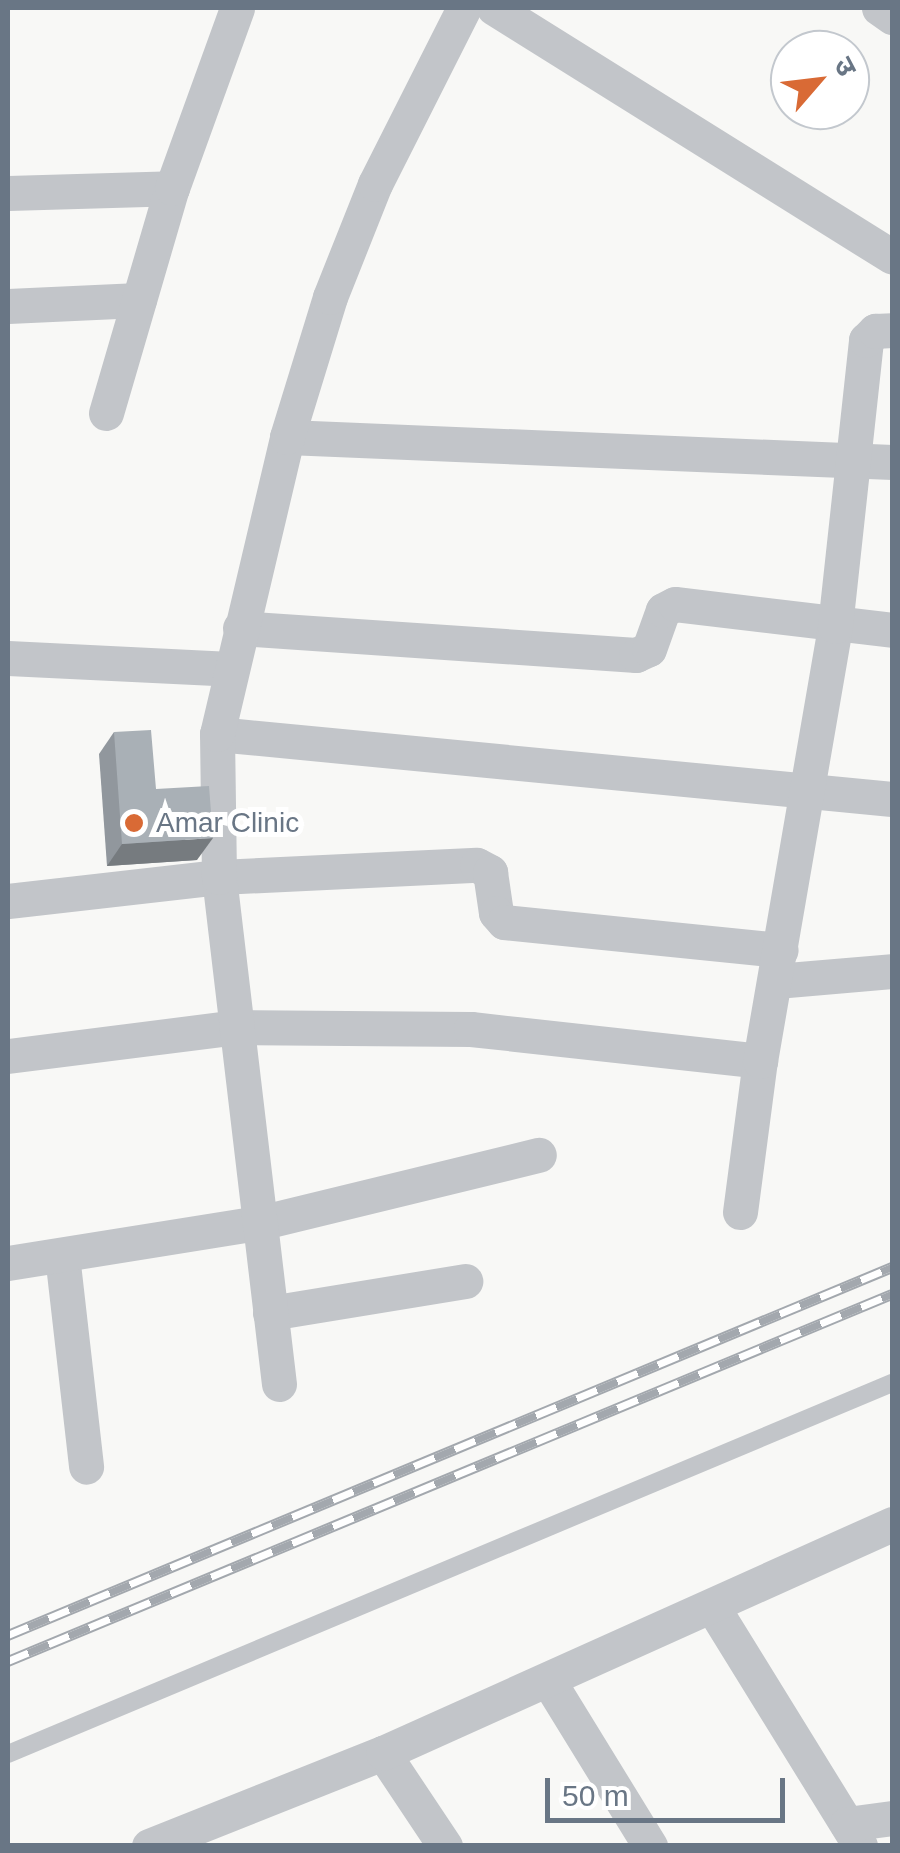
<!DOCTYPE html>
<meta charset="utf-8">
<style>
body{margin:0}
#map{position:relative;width:900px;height:1853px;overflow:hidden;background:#f8f8f6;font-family:Helvetica,"Noto Sans Devanagari",sans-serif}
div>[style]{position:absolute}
.lane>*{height:18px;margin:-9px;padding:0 9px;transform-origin:9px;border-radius:9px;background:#c2c5c9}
.street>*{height:35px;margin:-17.5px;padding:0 17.5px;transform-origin:17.5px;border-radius:17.5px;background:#c2c5c9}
.rail>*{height:11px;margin-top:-5.5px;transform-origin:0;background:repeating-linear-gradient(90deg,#fff 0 22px,#a3a8ae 0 44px);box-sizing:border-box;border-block:2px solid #a3a8ae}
.wall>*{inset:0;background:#91979d}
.shaded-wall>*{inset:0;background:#767b7f}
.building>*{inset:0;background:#a9b0b6}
.dots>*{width:28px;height:28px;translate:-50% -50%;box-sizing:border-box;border:5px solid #fff;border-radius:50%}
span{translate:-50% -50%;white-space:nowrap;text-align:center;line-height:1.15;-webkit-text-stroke:10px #fff;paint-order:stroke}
.poi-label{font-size:28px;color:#697685}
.left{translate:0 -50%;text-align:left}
.frame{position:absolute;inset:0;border:10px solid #697685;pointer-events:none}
.north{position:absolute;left:770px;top:30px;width:100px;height:100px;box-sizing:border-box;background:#fff;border:2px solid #c3c8ce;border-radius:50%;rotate:62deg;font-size:28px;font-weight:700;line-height:40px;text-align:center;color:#697685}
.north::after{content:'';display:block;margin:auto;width:35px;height:45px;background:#d96a35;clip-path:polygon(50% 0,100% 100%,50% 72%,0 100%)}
.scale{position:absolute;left:545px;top:1778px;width:240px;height:45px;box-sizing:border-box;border:5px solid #697685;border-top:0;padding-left:12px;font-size:30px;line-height:35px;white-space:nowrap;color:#697685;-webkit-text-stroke:8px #fff;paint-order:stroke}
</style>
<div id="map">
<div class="lane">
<div style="left:8px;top:1754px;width:959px;rotate:-22.77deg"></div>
</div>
<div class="street">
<div style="left:494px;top:8px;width:469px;rotate:32deg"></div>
<div style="left:879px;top:8px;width:16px;rotate:35deg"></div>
<div style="left:8px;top:193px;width:164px;rotate:-1.7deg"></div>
<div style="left:8px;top:306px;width:131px;rotate:-2.6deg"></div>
<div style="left:106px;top:413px;width:234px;rotate:-73.7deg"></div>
<div style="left:172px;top:188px;width:191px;rotate:-70.1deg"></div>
<div style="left:287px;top:437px;width:606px;rotate:2.37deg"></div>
<div style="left:240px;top:628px;width:397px;rotate:3.9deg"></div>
<div style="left:636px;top:655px;width:14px;rotate:-25deg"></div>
<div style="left:649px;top:649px;width:41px;rotate:-70.3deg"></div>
<div style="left:663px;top:610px;width:13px;rotate:-27deg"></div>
<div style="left:675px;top:604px;width:219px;rotate:6.8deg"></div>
<div style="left:8px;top:658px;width:223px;rotate:2.8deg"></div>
<div style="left:217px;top:734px;width:678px;rotate:5.5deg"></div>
<div style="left:8px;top:901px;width:212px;rotate:-6.5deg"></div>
<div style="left:219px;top:877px;width:258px;rotate:-2.7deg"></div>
<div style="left:477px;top:865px;width:15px;rotate:28deg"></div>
<div style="left:490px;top:872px;width:41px;rotate:81.7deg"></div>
<div style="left:496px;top:913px;width:12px;rotate:48deg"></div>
<div style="left:504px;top:922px;width:278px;rotate:5.8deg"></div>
<div style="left:776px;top:981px;width:116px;rotate:-4.9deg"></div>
<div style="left:8px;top:1056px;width:230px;rotate:-7.2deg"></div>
<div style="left:236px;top:1027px;width:235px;rotate:0.5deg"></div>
<div style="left:471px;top:1029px;width:291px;rotate:6.3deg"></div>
<div style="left:740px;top:1212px;width:152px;rotate:-82.5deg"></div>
<div style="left:760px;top:1061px;width:441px;rotate:-80.2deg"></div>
<div style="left:835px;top:626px;width:288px;rotate:-83.8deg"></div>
<div style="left:866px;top:340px;width:13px;rotate:-45deg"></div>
<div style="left:875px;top:331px;width:17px;rotate:-3deg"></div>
<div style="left:62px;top:1255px;width:213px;rotate:83.5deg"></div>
<div style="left:8px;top:1263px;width:254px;rotate:-9.1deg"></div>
<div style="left:259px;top:1223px;width:288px;rotate:-13.7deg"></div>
<div style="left:270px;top:1313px;width:198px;rotate:-9.3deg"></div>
<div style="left:279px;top:1384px;width:511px;rotate:-96.75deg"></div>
<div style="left:219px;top:877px;width:143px;rotate:-90.8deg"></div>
<div style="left:217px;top:734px;width:305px;rotate:-76.7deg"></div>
<div style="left:287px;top:437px;width:146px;rotate:-72.9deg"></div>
<div style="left:330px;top:297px;width:122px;rotate:-68.3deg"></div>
<div style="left:375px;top:184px;width:197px;rotate:-63.2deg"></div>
<div style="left:712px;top:1606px;width:282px;rotate:58.3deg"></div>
<div style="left:548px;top:1680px;width:195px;rotate:58.4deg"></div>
<div style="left:383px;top:1753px;width:112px;rotate:56.3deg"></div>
<div style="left:847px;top:1824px;width:45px;rotate:-7.6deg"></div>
<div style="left:149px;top:1846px;width:252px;rotate:-21.7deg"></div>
<div style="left:383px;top:1753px;width:558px;rotate:-24.22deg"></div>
</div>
<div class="rail">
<div style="left:8px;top:1635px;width:958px;rotate:-22.6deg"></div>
<div style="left:8px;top:1661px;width:957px;rotate:-22.55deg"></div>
</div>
<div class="wall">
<div style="clip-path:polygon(114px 732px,156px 789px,197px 860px,107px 866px,99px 754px)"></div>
</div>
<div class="shaded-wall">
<div style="clip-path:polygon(213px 838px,197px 860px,107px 866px,122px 844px)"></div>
</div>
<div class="building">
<div style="clip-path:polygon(151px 730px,156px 789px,209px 786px,213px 838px,122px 844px,114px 732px)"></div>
</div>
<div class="dots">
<div style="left:134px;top:823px;background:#d96a35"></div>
</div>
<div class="poi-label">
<span class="left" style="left:156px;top:823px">Amar Clinic</span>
</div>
<div class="frame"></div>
<div class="north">उ</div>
<div class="scale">50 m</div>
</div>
